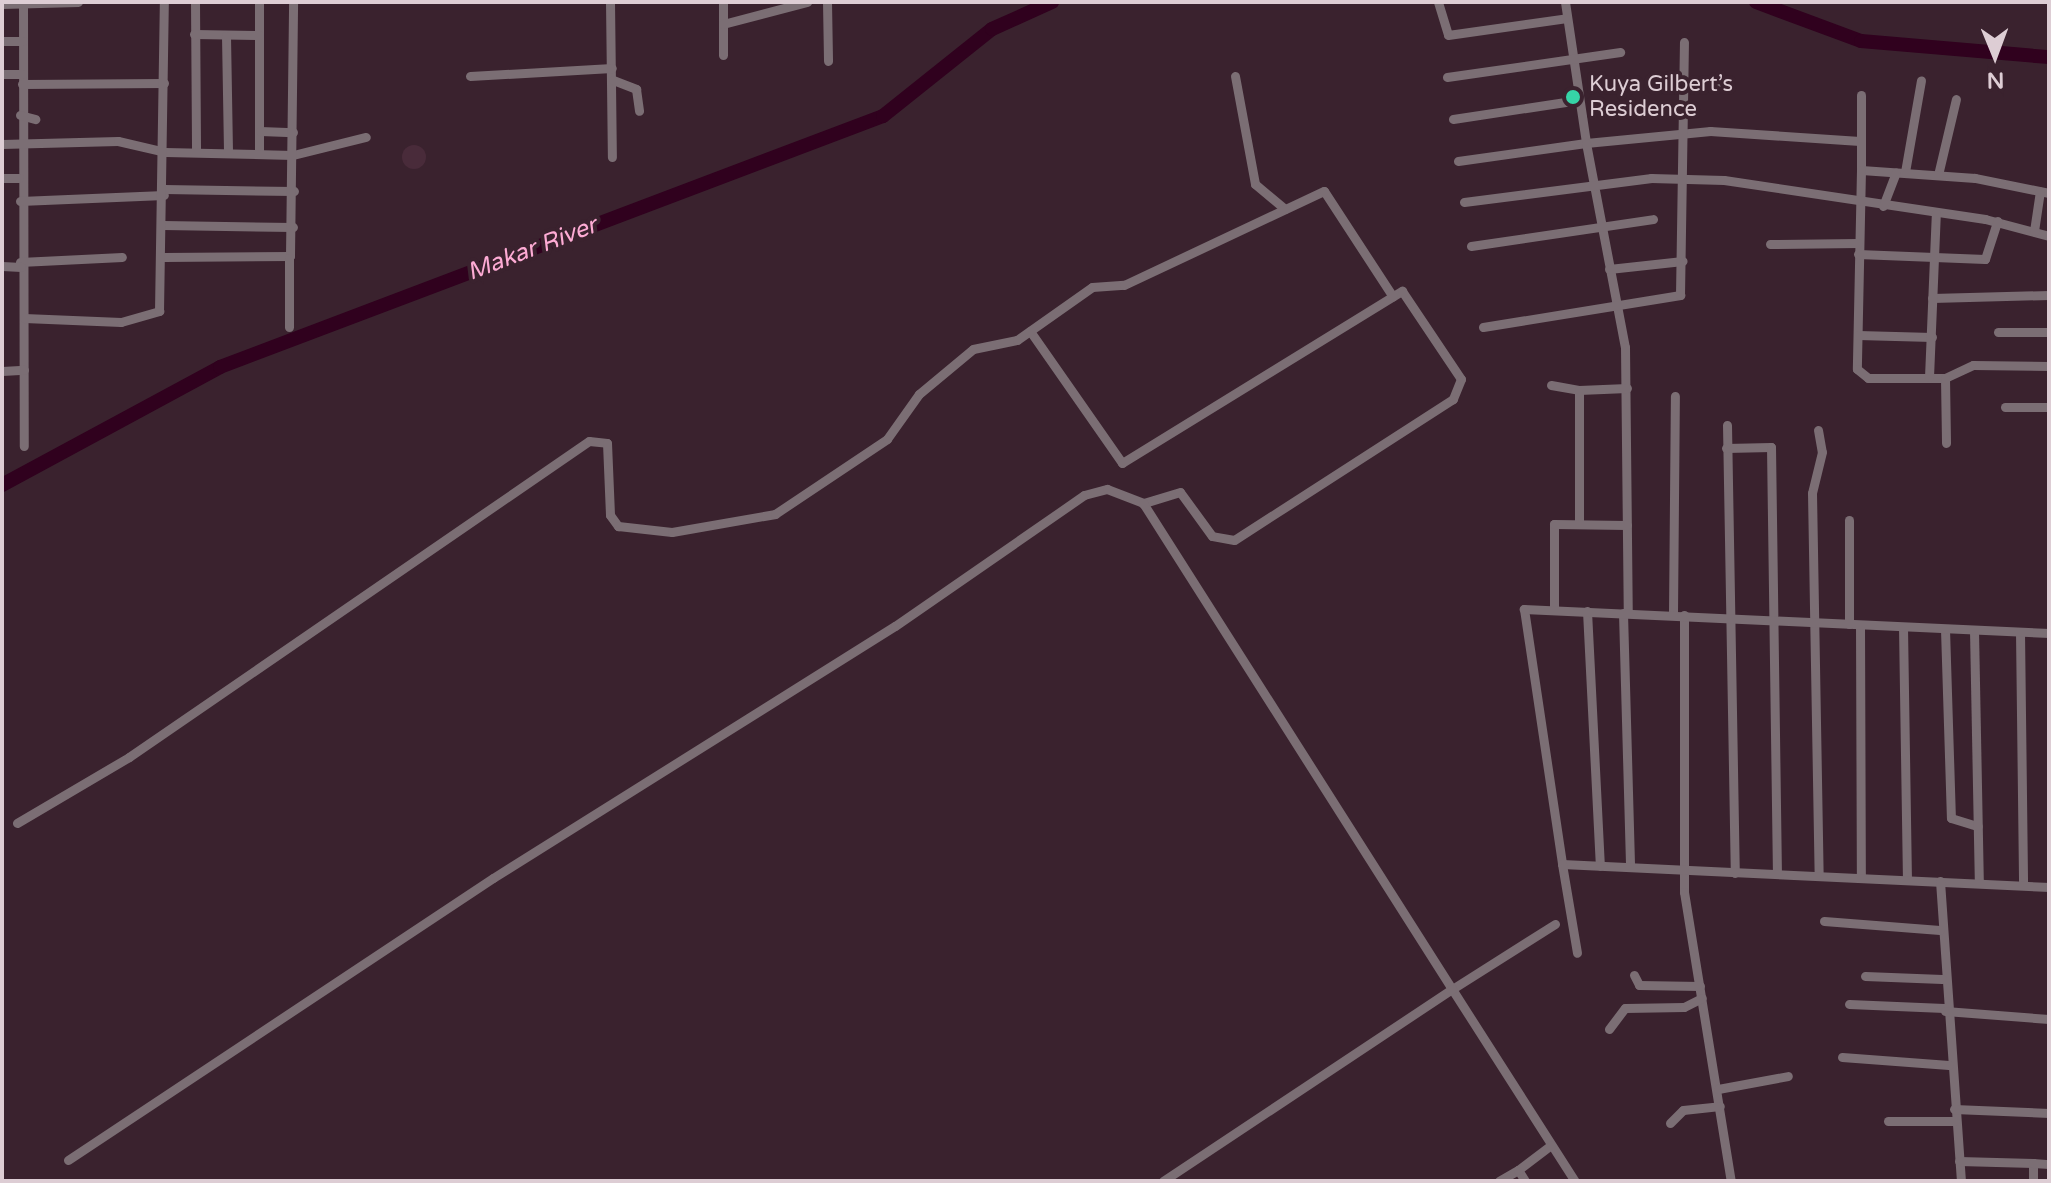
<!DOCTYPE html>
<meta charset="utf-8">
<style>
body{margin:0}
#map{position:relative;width:2051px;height:1183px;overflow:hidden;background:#3a222e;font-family:"Varela Round",sans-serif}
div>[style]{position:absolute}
.built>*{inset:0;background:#492b3a}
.round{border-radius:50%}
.river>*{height:14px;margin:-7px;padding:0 7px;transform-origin:7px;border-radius:7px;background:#30011e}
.street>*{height:9px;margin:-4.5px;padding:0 4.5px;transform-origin:4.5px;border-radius:4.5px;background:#7b6e74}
.dots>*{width:22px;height:22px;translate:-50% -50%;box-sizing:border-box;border:4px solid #3a222e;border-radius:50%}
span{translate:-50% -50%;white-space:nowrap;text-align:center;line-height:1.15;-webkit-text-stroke:8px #3a222e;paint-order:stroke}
.poi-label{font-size:22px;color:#ddcdd4}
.left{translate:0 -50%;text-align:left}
.water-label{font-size:24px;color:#fdabd4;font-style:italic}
.frame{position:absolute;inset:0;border:4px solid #ddcdd4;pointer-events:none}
.north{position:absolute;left:1955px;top:16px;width:80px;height:80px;-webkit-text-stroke:6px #3a222e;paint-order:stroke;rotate:179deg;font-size:22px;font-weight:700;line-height:32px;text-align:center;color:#ddcdd4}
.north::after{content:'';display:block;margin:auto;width:28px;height:36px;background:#ddcdd4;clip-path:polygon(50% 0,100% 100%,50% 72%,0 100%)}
</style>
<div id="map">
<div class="built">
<div class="round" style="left:402px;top:145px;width:24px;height:24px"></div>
</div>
<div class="river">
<div style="left:1756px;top:2px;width:112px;rotate:20.4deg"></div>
<div style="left:1861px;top:41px;width:189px;rotate:4.9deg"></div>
<div style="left:2px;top:485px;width:248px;rotate:-28.4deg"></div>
<div style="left:220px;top:367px;width:709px;rotate:-20.74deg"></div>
<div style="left:883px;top:116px;width:139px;rotate:-38.6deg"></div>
<div style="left:992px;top:29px;width:66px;rotate:-24.2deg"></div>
</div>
<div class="street">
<div style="left:23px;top:2px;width:444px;rotate:89.9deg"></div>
<div style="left:195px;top:2px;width:150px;rotate:89.6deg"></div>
<div style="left:259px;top:2px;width:152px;rotate:90deg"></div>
<div style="left:610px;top:2px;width:155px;rotate:89.3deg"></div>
<div style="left:723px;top:2px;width:53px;rotate:90deg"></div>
<div style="left:827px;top:2px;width:59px;rotate:89deg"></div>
<div style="left:1438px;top:2px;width:34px;rotate:73deg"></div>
<div style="left:1448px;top:35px;width:120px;rotate:-8.1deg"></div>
<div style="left:1565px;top:2px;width:143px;rotate:81.5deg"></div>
<div style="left:1586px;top:143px;width:125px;rotate:-5.5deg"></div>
<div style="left:1710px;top:131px;width:150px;rotate:3.8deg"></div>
<div style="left:2px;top:4px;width:76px;rotate:-1.5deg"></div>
<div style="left:723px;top:24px;width:87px;rotate:-14.7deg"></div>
<div style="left:194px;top:34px;width:65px;rotate:0.9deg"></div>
<div style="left:226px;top:36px;width:117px;rotate:89deg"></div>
<div style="left:2px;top:41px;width:21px"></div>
<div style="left:2px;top:74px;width:21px"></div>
<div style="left:470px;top:76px;width:142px;rotate:-3.2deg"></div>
<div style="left:1235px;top:76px;width:110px;rotate:79.5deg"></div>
<div style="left:1255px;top:184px;width:39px;rotate:40deg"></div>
<div style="left:1447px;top:77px;width:175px;rotate:-8.2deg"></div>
<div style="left:613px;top:80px;width:25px;rotate:21deg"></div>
<div style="left:636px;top:89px;width:22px;rotate:82deg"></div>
<div style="left:22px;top:84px;width:142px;rotate:-0.4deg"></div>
<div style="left:1682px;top:87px;width:40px;rotate:-4.3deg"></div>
<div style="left:20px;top:115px;width:16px;rotate:15deg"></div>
<div style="left:1453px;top:119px;width:127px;rotate:-8.6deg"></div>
<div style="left:260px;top:131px;width:33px;rotate:2deg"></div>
<div style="left:2px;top:144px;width:116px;rotate:-1.5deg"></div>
<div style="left:118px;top:141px;width:48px;rotate:13.2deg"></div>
<div style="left:165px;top:152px;width:128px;rotate:1.3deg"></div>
<div style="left:293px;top:155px;width:75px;rotate:-13.9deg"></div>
<div style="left:1458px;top:161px;width:129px;rotate:-8deg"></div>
<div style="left:1586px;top:143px;width:208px;rotate:79.2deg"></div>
<div style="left:1625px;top:347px;width:266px;rotate:89.4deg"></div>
<div style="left:1861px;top:170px;width:75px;rotate:-90deg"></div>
<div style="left:1905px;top:172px;width:93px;rotate:-80.1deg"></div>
<div style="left:1938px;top:175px;width:78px;rotate:-76.7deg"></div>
<div style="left:2px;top:178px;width:17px"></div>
<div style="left:164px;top:189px;width:130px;rotate:0.9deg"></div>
<div style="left:2049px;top:193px;width:76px;rotate:-168.5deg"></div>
<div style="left:1975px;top:178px;width:114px;rotate:-176deg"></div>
<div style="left:1861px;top:170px;width:199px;rotate:91.2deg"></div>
<div style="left:1857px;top:369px;width:14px;rotate:39deg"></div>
<div style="left:1868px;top:378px;width:77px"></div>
<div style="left:1945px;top:378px;width:31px;rotate:-25deg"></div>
<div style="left:1973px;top:365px;width:76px;rotate:0.8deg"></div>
<div style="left:20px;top:201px;width:144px;rotate:-2.4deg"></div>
<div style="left:1464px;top:202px;width:189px;rotate:-7.3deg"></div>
<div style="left:1651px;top:178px;width:73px;rotate:1.6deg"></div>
<div style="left:1724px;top:180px;width:264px;rotate:8.5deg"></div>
<div style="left:1985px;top:219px;width:66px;rotate:14.9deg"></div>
<div style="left:1883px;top:206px;width:36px;rotate:-69deg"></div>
<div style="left:163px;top:225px;width:130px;rotate:0.9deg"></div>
<div style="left:2034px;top:231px;width:40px;rotate:-81.5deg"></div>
<div style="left:1770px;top:244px;width:88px;rotate:-0.7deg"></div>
<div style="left:1471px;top:246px;width:184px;rotate:-8.4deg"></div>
<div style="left:1858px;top:254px;width:127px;rotate:2.3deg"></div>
<div style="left:1985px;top:259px;width:40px;rotate:-72deg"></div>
<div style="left:164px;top:257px;width:126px;rotate:-0.5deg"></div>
<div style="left:290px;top:256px;width:254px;rotate:-89.3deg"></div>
<div style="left:289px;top:258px;width:69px;rotate:90deg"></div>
<div style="left:20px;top:262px;width:102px;rotate:-2.8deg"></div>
<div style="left:2px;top:266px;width:19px;rotate:3deg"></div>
<div style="left:1609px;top:269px;width:74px;rotate:-6.2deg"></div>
<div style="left:1932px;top:298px;width:117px;rotate:-1.5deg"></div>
<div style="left:24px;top:318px;width:97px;rotate:2.4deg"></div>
<div style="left:121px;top:322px;width:40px;rotate:-16deg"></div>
<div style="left:159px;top:311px;width:309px;rotate:-89.1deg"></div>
<div style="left:1483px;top:327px;width:200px;rotate:-9.2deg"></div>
<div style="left:1680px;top:295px;width:253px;rotate:-89.1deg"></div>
<div style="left:1030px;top:331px;width:161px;rotate:55.1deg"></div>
<div style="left:1122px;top:463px;width:329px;rotate:-31.6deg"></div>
<div style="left:1402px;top:291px;width:106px;rotate:56.2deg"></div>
<div style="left:1461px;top:379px;width:22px;rotate:112deg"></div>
<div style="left:1453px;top:399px;width:260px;rotate:147.2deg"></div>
<div style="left:1234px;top:540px;width:22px;rotate:-170deg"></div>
<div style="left:1212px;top:536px;width:54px;rotate:-126deg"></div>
<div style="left:1180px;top:492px;width:39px;rotate:163deg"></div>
<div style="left:1998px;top:332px;width:51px"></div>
<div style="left:1858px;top:335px;width:74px;rotate:1.5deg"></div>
<div style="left:2px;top:371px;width:22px;rotate:-3deg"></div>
<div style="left:1929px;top:377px;width:164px;rotate:-87.6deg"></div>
<div style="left:1945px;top:378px;width:65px;rotate:89.1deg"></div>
<div style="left:1551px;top:385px;width:28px;rotate:10deg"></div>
<div style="left:2005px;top:407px;width:44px"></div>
<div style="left:1727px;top:425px;width:448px;rotate:89deg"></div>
<div style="left:1818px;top:430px;width:22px;rotate:80deg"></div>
<div style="left:1822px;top:452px;width:42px;rotate:103.7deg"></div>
<div style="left:1812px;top:493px;width:382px;rotate:89deg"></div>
<div style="left:1726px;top:448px;width:45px;rotate:-1.3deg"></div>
<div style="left:1771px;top:447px;width:426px;rotate:89.2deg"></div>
<div style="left:1579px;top:521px;width:131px;rotate:-90deg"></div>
<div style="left:1579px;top:390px;width:48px;rotate:-2.4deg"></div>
<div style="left:1554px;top:610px;width:86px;rotate:-90deg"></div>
<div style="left:1554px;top:524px;width:73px;rotate:0.8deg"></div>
<div style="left:1587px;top:611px;width:255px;rotate:87.1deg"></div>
<div style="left:1623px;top:613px;width:254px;rotate:88.4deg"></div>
<div style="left:1673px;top:614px;width:218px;rotate:-89.5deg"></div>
<div style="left:1684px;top:615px;width:277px;rotate:90deg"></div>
<div style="left:1684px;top:892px;width:293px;rotate:80.8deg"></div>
<div style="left:1849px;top:624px;width:104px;rotate:-90deg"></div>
<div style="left:1860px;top:625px;width:251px;rotate:89.8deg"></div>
<div style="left:1903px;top:627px;width:252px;rotate:89.1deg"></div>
<div style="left:1945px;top:629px;width:189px;rotate:88.2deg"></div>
<div style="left:1951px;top:818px;width:28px;rotate:17deg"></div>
<div style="left:1974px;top:630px;width:252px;rotate:88.9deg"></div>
<div style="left:2020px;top:632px;width:253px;rotate:89.3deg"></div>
<div style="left:2049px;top:633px;width:526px;rotate:-177.38deg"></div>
<div style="left:1524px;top:609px;width:258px;rotate:81.5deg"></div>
<div style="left:1562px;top:864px;width:488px;rotate:2.7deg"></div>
<div style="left:17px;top:823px;width:130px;rotate:-30.5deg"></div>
<div style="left:129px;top:757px;width:558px;rotate:-34.49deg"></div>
<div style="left:589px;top:441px;width:18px;rotate:6deg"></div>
<div style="left:607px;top:443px;width:72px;rotate:87.6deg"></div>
<div style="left:610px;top:515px;width:14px;rotate:54deg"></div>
<div style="left:618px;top:526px;width:54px;rotate:6.3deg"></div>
<div style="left:672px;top:532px;width:105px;rotate:-9.9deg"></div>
<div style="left:775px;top:514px;width:135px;rotate:-33.8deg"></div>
<div style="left:887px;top:439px;width:55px;rotate:-54.6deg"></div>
<div style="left:919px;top:394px;width:70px;rotate:-39.8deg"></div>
<div style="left:973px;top:349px;width:45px;rotate:-11.6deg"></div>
<div style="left:1017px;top:340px;width:92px;rotate:-35.2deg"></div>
<div style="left:1092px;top:287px;width:32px;rotate:-4deg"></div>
<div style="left:1124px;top:285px;width:221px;rotate:-25.2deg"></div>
<div style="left:1324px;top:191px;width:126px;rotate:56.9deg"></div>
<div style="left:1562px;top:864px;width:90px;rotate:80.4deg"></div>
<div style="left:1940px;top:881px;width:301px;rotate:86deg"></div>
<div style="left:1824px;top:921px;width:116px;rotate:4.4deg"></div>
<div style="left:1555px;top:924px;width:122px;rotate:147.7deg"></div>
<div style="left:1452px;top:989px;width:228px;rotate:57.4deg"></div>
<div style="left:1634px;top:975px;width:11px;rotate:63deg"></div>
<div style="left:1639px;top:985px;width:61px;rotate:0.9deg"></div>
<div style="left:1865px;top:976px;width:77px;rotate:2.2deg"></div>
<div style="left:1849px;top:1004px;width:95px;rotate:2.4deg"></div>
<div style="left:1945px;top:1011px;width:104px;rotate:4.4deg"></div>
<div style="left:1609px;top:1029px;width:26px;rotate:-53deg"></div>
<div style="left:1625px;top:1008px;width:59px;rotate:-1deg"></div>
<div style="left:1684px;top:1007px;width:20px;rotate:-27deg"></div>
<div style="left:1842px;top:1057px;width:107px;rotate:4.3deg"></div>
<div style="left:1718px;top:1089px;width:71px;rotate:-10.5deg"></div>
<div style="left:1954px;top:1109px;width:95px;rotate:2.4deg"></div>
<div style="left:1888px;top:1121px;width:67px"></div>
<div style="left:1670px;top:1123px;width:18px;rotate:-45deg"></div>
<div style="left:1683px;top:1110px;width:37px;rotate:-6deg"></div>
<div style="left:68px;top:1160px;width:510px;rotate:-33.57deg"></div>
<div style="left:493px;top:878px;width:474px;rotate:-32.1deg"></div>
<div style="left:895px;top:626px;width:230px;rotate:-34.7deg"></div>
<div style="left:1084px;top:495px;width:24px;rotate:-15deg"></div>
<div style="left:1107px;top:489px;width:39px;rotate:21deg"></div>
<div style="left:1143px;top:503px;width:576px;rotate:57.55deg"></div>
<div style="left:1452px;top:989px;width:347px;rotate:146.4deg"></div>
<div style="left:1959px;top:1161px;width:74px;rotate:1.5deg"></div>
<div style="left:1499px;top:1181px;width:22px;rotate:-30deg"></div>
<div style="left:1525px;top:1181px;width:13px;rotate:-122deg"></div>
<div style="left:1518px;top:1170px;width:41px;rotate:-37.1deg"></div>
<div style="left:2033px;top:1181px;width:18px;rotate:-90deg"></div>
<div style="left:2033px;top:1163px;width:16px;rotate:4deg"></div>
</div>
<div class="dots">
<div style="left:1573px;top:97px;background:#36d4a7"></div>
</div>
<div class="poi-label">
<span class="left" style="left:1589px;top:97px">Kuya Gilbert’s<br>Residence</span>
</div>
<div class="water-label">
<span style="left:532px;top:249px;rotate:-21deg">Makar River</span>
</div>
<div class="frame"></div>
<div class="north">N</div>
</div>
